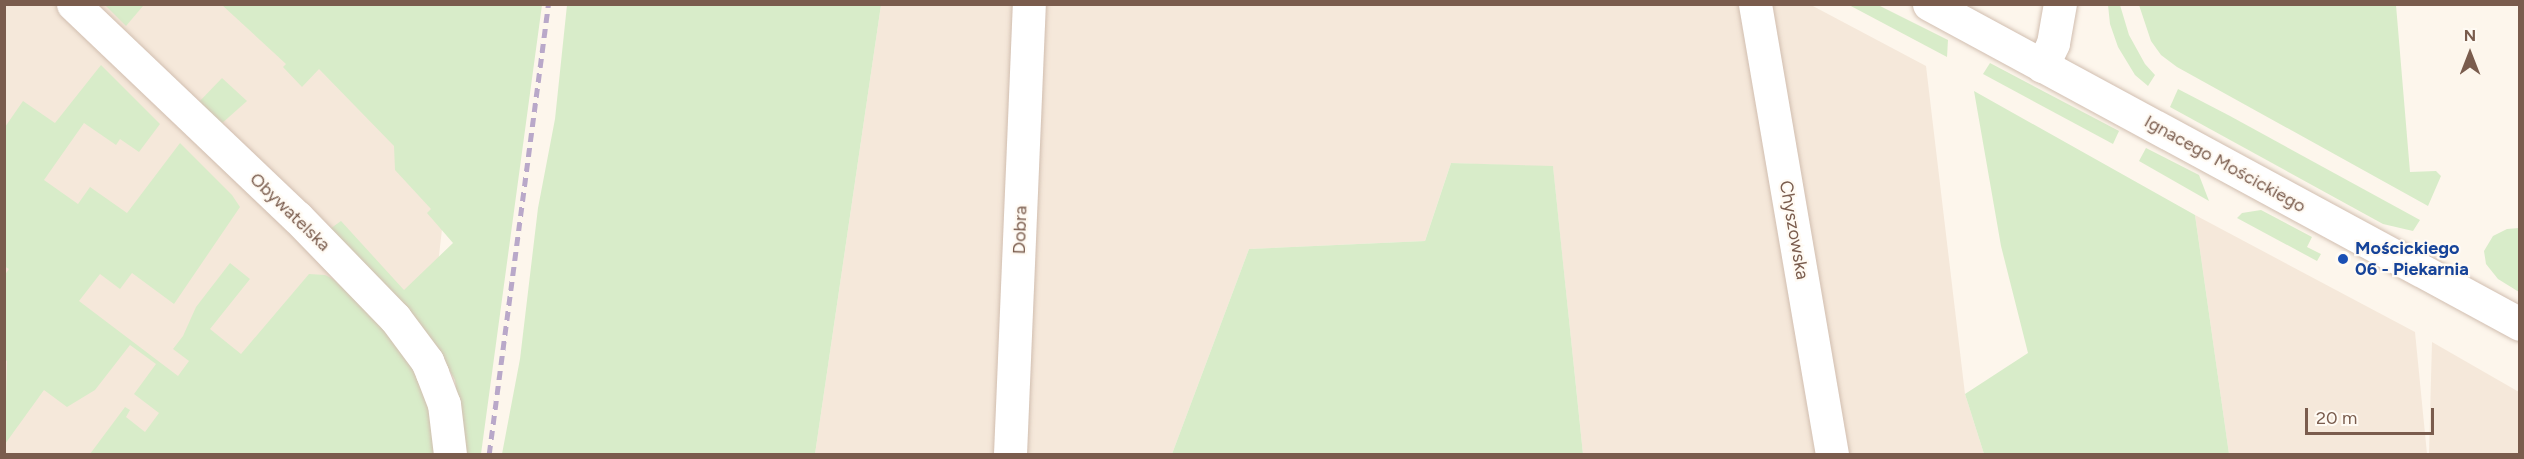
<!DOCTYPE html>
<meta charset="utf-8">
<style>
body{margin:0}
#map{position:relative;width:2524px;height:459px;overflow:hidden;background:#fdf6ec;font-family:Figtree,sans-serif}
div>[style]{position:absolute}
.residential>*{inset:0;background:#f5e8da}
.green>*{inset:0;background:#d8ecc9}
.roads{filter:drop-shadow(0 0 2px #d1beb0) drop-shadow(0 0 2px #d1beb0)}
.street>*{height:33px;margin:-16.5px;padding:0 16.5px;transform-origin:16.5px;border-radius:16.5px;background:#fff}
.secondary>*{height:33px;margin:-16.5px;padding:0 16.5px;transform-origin:16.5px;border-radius:16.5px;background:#fff}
.rail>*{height:4.5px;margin-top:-2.25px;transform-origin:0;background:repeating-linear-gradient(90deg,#b9a8c9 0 9px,transparent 0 15px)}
.dots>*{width:16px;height:16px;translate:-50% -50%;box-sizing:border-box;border:3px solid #fffaf3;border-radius:50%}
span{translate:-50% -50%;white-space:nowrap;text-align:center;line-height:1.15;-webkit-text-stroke:4.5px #fffaf3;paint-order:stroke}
.street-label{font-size:18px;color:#7a5c4d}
.transit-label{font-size:18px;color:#164399;font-weight:700}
.left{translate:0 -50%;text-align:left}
.frame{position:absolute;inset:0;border:6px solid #7a5c4d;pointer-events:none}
.north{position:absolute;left:2440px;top:24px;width:60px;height:60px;-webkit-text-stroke:4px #fffaf3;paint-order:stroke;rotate:0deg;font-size:16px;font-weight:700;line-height:24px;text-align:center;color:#7a5c4d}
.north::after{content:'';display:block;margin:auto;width:21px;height:27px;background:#7a5c4d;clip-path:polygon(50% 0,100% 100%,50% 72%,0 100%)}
.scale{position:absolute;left:2305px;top:408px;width:129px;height:27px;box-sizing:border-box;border:3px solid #7a5c4d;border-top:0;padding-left:8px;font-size:18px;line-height:21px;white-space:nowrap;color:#7a5c4d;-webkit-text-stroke:4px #fffaf3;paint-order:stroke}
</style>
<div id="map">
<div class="residential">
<div style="clip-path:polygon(4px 5px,479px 5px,450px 159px,427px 361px,450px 454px,5px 454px)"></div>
<div style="clip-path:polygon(881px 5px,1811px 5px,1926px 66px,1965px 394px,1984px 454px,1583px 454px,1553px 167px,1451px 163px,1425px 241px,1249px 249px,1172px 454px,815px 454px)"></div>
<div style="clip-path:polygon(2195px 215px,2415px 332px,2427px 454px,2229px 454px)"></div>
<div style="clip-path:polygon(2432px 342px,2519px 392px,2519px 454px,2429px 454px)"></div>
</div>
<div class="green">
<div style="clip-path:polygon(141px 4px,143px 6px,126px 26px,105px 5px)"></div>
<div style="clip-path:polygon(222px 5px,542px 5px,481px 454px,463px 454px,455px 380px,437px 349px,327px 231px,341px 221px,404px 290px,453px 243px,427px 213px,431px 209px,395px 170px,394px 146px,319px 69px,302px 87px,283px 67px,286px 64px)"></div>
<div style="clip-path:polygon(567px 5px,881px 5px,815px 454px,502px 454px,520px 359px,538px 208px,555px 119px)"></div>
<div style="clip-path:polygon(1849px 5px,1878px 5px,1948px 40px,1947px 57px)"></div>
<div style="clip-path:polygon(2108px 5px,2120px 5px,2129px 35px,2145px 64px,2155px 75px,2148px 86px,2135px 75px,2118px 47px,2110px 24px)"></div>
<div style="clip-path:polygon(2139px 5px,2396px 5px,2410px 172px,2436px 171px,2441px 176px,2428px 206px,2177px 67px,2161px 55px,2151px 41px)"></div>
<div style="clip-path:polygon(1990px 63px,2119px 131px,2113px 144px,1983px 74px)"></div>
<div style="clip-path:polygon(101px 65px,160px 124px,139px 152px,120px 139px,116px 145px,84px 123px,44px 180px,78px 204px,90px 187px,127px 213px,180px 143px,232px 195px,240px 207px,174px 304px,132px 273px,120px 289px,100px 274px,79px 301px,178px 376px,189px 361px,173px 349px,183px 336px,196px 307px,230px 263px,250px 279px,210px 329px,241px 354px,309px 274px,325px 275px,333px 279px,386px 325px,405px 349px,431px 401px,438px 454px,90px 454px,125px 407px,130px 410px,126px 417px,145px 432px,159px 413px,134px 394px,156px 364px,130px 345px,95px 390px,67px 407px,44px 390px,5px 444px,7px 361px,4px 359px,4px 276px,9px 269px,4px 266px,5px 127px,23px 101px,55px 123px)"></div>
<div style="clip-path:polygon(222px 78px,247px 101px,220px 125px,198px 103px)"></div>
<div style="clip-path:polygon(2178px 89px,2230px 116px,2420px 220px,2413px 231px,2383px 224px,2170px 107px)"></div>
<div style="clip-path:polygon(1974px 91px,2195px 215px,2229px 454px,1984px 454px,1965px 394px,2028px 353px,2001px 246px)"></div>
<div style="clip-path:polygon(2146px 148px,2199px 175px,2209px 201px,2139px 161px)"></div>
<div style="clip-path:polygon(1451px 163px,1553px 166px,1583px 454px,1172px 454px,1249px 249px,1425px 241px)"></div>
<div style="clip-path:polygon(2261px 210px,2312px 237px,2307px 247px,2321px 254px,2317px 261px,2237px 218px,2242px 213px)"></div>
<div style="clip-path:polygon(2519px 228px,2520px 228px,2519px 292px,2498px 279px,2486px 264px,2484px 251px,2493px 236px,2507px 229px)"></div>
</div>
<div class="roads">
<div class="street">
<div style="left:73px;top:4px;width:309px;rotate:43.6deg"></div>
<div style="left:297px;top:217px;width:141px;rotate:45.9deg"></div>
<div style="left:395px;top:318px;width:54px;rotate:53.3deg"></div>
<div style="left:427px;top:361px;width:13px;rotate:67deg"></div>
<div style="left:432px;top:373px;width:33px;rotate:69deg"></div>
<div style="left:444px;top:404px;width:50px;rotate:83.2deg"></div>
<div style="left:1755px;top:4px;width:457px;rotate:80.3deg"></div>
<div style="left:2042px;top:66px;width:25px;rotate:-64deg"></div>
<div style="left:2053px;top:43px;width:40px;rotate:-80deg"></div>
<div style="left:1010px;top:454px;width:450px;rotate:-87.6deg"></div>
</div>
<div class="secondary">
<div style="left:1929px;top:4px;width:672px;rotate:28.43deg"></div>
</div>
</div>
<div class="rail">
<div style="left:489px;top:454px;width:454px;rotate:-82.5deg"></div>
</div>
<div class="dots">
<div style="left:2343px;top:259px;background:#1a4fb4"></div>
</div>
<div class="street-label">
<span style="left:2225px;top:164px;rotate:29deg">Ignacego Mościckiego</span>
<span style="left:290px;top:212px;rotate:44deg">Obywatelska</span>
<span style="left:1020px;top:230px;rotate:-88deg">Dobra</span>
<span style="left:1794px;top:230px;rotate:80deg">Chyszowska</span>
</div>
<div class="transit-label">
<span class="left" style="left:2355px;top:259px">Mościckiego<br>06 - Piekarnia</span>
</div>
<div class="frame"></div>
<div class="north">N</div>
<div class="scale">20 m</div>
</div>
